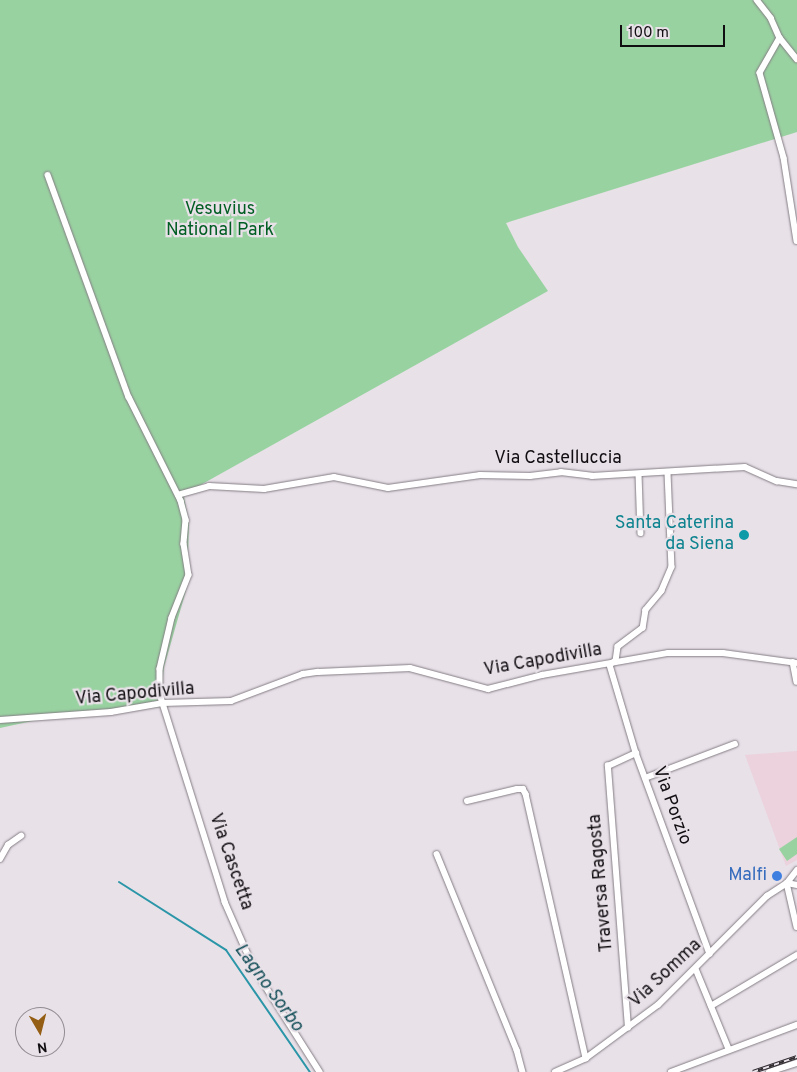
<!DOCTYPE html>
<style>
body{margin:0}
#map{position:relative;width:797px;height:1072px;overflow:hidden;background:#e8e1e8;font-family:Overpass,sans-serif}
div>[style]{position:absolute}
.education>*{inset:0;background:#ebd2dc}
.green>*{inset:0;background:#99d2a1}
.stream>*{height:2px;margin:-1px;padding:0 1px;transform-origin:1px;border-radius:1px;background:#2b96a8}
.roads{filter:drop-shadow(0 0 1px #847d84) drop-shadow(0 0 1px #847d84)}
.street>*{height:5.5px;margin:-2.75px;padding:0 2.75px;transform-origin:2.75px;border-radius:2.75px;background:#fff}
.rail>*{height:4px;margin-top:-2px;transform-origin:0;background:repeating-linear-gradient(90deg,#e8e1e8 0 5.5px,#302c30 0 11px);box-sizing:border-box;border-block:1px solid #302c30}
.dots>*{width:14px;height:14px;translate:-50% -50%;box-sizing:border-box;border:2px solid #e8e1e8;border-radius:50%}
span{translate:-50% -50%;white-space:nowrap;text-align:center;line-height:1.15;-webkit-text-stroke:4.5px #e8e1e8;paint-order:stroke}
.park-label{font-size:18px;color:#005e23}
.street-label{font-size:18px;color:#110e11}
.culture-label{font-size:18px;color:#0d838f}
.right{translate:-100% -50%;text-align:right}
.shop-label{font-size:18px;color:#366cbe}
.water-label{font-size:19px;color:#124d57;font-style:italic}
.north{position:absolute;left:15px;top:1007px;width:50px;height:50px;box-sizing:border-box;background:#e8e1e8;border:1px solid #928d92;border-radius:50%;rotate:172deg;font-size:14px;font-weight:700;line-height:20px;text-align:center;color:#110e11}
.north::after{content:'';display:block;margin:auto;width:18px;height:22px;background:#945e15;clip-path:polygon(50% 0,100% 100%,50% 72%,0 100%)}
.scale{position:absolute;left:620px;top:25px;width:105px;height:22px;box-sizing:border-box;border:2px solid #110e11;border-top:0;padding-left:6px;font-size:15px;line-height:18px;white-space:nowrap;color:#110e11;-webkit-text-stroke:4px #e8e1e8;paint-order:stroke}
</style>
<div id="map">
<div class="education">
<div style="clip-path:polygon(797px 751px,797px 860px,786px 866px,745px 755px)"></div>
</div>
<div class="green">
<div style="clip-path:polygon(0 0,797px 0,797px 132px,506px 223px,518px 247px,548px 291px,188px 492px,184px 497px,189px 523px,187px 587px,164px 667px,160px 707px,37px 720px,0 728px)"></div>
<div style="clip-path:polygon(797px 837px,797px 854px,787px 861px,779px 849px)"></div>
</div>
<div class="stream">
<div style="left:119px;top:882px;width:127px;rotate:32.4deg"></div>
<div style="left:226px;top:950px;width:148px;rotate:55.5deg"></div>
</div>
<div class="roads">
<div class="street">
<div style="left:757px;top:0;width:23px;rotate:52deg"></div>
<div style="left:771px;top:18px;width:22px;rotate:66deg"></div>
<div style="left:780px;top:38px;width:40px;rotate:119.7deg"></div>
<div style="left:760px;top:73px;width:88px;rotate:74.2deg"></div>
<div style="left:784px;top:158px;width:84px;rotate:81.1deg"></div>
<div style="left:780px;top:38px;width:27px;rotate:51deg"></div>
<div style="left:48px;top:175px;width:236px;rotate:70deg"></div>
<div style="left:129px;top:397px;width:116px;rotate:63.4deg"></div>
<div style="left:181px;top:501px;width:20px;rotate:75deg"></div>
<div style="left:186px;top:520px;width:24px;rotate:95deg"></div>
<div style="left:184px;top:544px;width:31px;rotate:81deg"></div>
<div style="left:189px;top:575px;width:46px;rotate:111.6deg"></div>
<div style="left:172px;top:618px;width:52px;rotate:103.2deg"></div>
<div style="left:160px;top:669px;width:25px;rotate:90deg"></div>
<div style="left:160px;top:694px;width:218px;rotate:72.6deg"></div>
<div style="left:225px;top:902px;width:72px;rotate:66.3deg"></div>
<div style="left:254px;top:968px;width:123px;rotate:57.6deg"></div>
<div style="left:668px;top:473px;width:94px;rotate:87.6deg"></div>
<div style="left:672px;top:567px;width:26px;rotate:113deg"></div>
<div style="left:662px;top:591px;width:25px;rotate:130deg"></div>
<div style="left:646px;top:610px;width:18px;rotate:99deg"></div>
<div style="left:643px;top:628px;width:31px;rotate:143deg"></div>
<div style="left:618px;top:647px;width:14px;rotate:98deg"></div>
<div style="left:616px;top:661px;width:7px;rotate:146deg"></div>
<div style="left:610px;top:665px;width:92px;rotate:73.5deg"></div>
<div style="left:636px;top:753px;width:214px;rotate:69.8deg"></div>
<div style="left:639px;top:474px;width:59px;rotate:88.1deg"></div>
<div style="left:178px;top:495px;width:32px;rotate:-16deg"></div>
<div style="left:209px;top:486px;width:55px;rotate:3.1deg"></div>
<div style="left:264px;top:489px;width:71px;rotate:-9.7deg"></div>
<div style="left:334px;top:477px;width:55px;rotate:11.5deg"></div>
<div style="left:388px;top:488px;width:93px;rotate:-8deg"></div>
<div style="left:480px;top:475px;width:50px;rotate:1.1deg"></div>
<div style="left:530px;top:476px;width:31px;rotate:-7deg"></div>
<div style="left:561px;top:472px;width:31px;rotate:7deg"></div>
<div style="left:592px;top:476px;width:153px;rotate:-3.4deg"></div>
<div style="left:745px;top:467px;width:35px;rotate:24deg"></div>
<div style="left:777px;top:481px;width:20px;rotate:9deg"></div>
<div style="left:793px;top:662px;width:20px;rotate:79deg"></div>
<div style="left:0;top:720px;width:111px;rotate:-4.1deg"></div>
<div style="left:111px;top:712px;width:53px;rotate:-9.8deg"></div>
<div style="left:163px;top:703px;width:68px;rotate:-1.7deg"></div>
<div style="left:231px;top:701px;width:77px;rotate:-20.6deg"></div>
<div style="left:303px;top:674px;width:15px;rotate:-8deg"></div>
<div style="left:318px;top:672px;width:92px;rotate:-2.5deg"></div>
<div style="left:410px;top:668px;width:81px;rotate:15.1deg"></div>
<div style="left:488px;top:689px;width:56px;rotate:-14.5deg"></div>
<div style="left:542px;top:675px;width:128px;rotate:-9.9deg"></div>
<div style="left:668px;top:653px;width:55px"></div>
<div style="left:723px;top:653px;width:75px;rotate:7.7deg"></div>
<div style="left:645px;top:778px;width:96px;rotate:-20.7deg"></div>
<div style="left:467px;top:801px;width:51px;rotate:-13.5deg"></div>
<div style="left:517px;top:789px;width:6px"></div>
<div style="left:523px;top:789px;width:6px;rotate:59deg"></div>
<div style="left:526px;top:794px;width:271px;rotate:77.2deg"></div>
<div style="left:437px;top:854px;width:212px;rotate:67.8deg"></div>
<div style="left:517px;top:1050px;width:23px;rotate:75deg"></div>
<div style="left:0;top:859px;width:16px;rotate:-60deg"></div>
<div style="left:8px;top:845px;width:16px;rotate:-35deg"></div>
<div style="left:787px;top:883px;width:45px;rotate:77.2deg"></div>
<div style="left:787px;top:883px;width:16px;rotate:-52deg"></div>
<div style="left:787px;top:883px;width:10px;rotate:11deg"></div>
<div style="left:696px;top:969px;width:87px;rotate:67.6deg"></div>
<div style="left:711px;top:1006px;width:100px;rotate:-30.7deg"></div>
<div style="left:628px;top:1028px;width:263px;rotate:-94.4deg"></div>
<div style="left:608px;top:766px;width:31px;rotate:-25deg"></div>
<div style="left:555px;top:1072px;width:34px;rotate:-24deg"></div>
<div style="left:586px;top:1058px;width:89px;rotate:-36.4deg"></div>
<div style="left:658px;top:1005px;width:154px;rotate:-45deg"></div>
<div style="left:767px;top:896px;width:24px;rotate:-33deg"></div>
<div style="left:671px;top:1072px;width:134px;rotate:-20.5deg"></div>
<div style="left:769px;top:1072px;width:29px;rotate:-18deg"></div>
</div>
</div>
<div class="rail">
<div style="left:753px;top:1072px;width:46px;rotate:-18.8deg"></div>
</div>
<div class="dots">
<div style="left:744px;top:535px;background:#0f9aa8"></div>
<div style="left:777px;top:876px;background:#3f7fe0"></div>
</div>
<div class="park-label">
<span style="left:220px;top:221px">Vesuvius<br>National Park</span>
</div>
<div class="street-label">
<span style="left:558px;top:459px">Via Castelluccia</span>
<span style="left:543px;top:661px;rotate:-10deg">Via Capodivilla</span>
<span style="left:135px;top:695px;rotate:-5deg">Via Capodivilla</span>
<span style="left:671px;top:806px;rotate:70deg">Via Porzio</span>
<span style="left:230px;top:862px;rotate:71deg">Via Cascetta</span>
<span style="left:602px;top:883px;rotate:-95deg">Traversa Ragosta</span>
<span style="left:666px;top:974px;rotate:-43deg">Via Somma</span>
</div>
<div class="culture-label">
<span class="right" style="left:734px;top:535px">Santa Caterina<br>da Siena</span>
</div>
<div class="shop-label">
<span class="right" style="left:767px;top:876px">Malfi</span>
</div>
<div class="water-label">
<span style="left:268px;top:988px;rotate:54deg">Lagno Sorbo</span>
</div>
<div class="north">N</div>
<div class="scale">100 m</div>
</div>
